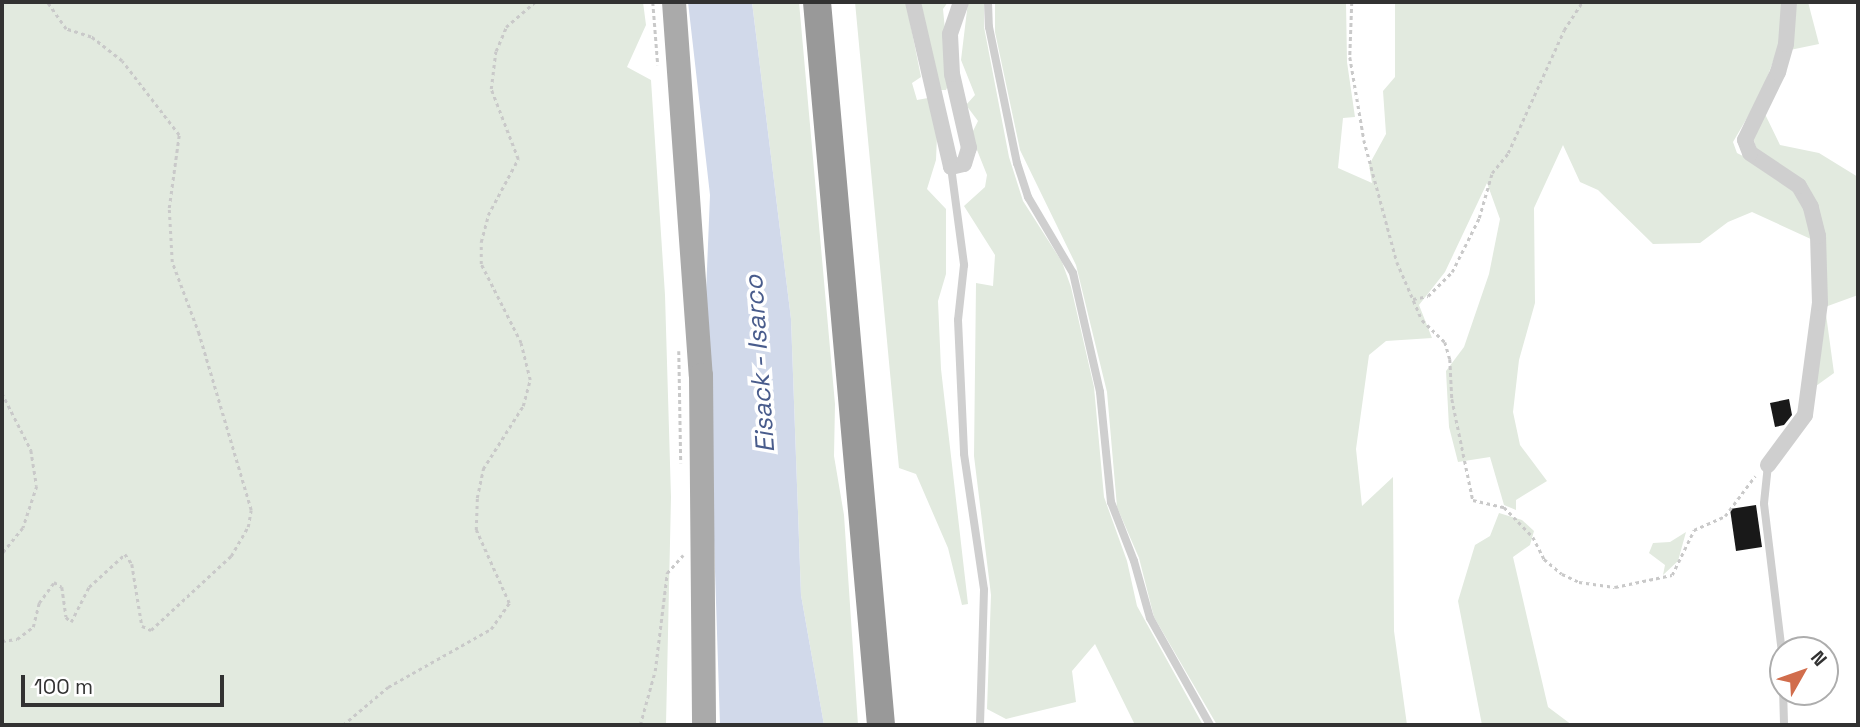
<!DOCTYPE html>
<style>
body{margin:0}
#map{position:relative;width:1860px;height:727px;overflow:hidden;background:#fff;font-family:"Space Grotesk",sans-serif}
div>[style]{position:absolute}
.green>*{inset:0;background:#e2eadf}
.water>*{inset:0;background:#d1d9ea}
.building>*{inset:0;background:#191919}
.path>*{height:2.5px;margin-top:-1.25px;transform-origin:0;background:repeating-linear-gradient(90deg,#c9c9c9 0 3.5px,transparent 0 7px)}
.lane>*{height:8px;margin:-4px;padding:0 4px;transform-origin:4px;border-radius:4px;background:#cfcfcf}
.street>*{height:16px;margin:-8px;padding:0 8px;transform-origin:8px;border-radius:8px;background:#cfcfcf}
.primary>*{height:24px;margin:-12px;padding:0 12px;transform-origin:12px;border-radius:12px;background:#aaa}
.highway>*{height:28px;margin:-14px;padding:0 14px;transform-origin:14px;border-radius:14px;background:#999}
span{translate:-50% -50%;white-space:nowrap;text-align:center;line-height:1.15;-webkit-text-stroke:7px #fff;paint-order:stroke}
.water-label{font-size:26px;color:#495c8c;font-style:italic}
.frame{position:absolute;inset:0;border:4px solid #323232;pointer-events:none}
.north{position:absolute;left:1769px;top:636px;width:70px;height:70px;box-sizing:border-box;background:#fff;border:2px solid #adadad;border-radius:50%;rotate:50deg;font-size:19px;font-weight:700;line-height:28px;text-align:center;color:#323232}
.north::after{content:'';display:block;margin:auto;width:24px;height:32px;background:#d16d4c;clip-path:polygon(50% 0,100% 100%,50% 72%,0 100%)}
.scale{position:absolute;left:21px;top:675px;width:203px;height:32px;box-sizing:border-box;border:4px solid #323232;border-top:0;padding-left:9px;font-size:21px;line-height:24px;white-space:nowrap;color:#323232;-webkit-text-stroke:5px #fff;paint-order:stroke}
</style>
<div id="map">
<div class="green">
<div style="clip-path:polygon(2px 2px,643px 2px,646px 25px,627px 67px,651px 80px,665px 295px,671px 497px,666px 725px,2px 725px)"></div>
<div style="clip-path:polygon(752px 2px,799px 2px,835px 404px,834px 456px,844px 515px,858px 725px,824px 725px,801px 595px,791px 319px)"></div>
<div style="clip-path:polygon(855px 2px,906px 2px,921px 77px,912px 83px,917px 100px,928px 98px,937px 136px,936px 160px,927px 189px,946px 209px,946px 274px,938px 301px,941px 369px,968px 604px,962px 605px,948px 548px,916px 474px,899px 468px)"></div>
<div style="clip-path:polygon(921px 2px,948px 2px,943px 9px,950px 82px,946px 90px,941px 90px,935px 77px)"></div>
<div style="clip-path:polygon(968px 2px,984px 2px,984px 27px,1009px 157px,1023px 201px,1062px 262px,1071px 287px,1094px 387px,1104px 497px,1127px 561px,1137px 606px,1203px 725px,1135px 725px,1095px 644px,1072px 671px,1076px 702px,1006px 719px,987px 709px,991px 595px,974px 456px,976px 283px,993px 286px,995px 255px,964px 206px,985px 187px,987px 175px,971px 135px,978px 121px,966px 105px,975px 95px,961px 60px)"></div>
<div style="clip-path:polygon(995px 2px,1346px 2px,1347px 62px,1355px 117px,1343px 118px,1338px 168px,1372px 183px,1369px 165px,1386px 134px,1383px 91px,1395px 77px,1395px 2px,1784px 2px,1781px 40px,1761px 94px,1733px 142px,1737px 153px,1790px 180px,1807px 208px,1813px 240px,1752px 212px,1728px 222px,1700px 243px,1653px 244px,1598px 190px,1580px 182px,1563px 145px,1534px 208px,1535px 303px,1519px 360px,1513px 412px,1520px 445px,1547px 481px,1516px 500px,1516px 510px,1504px 505px,1490px 457px,1458px 462px,1449px 427px,1446px 371px,1464px 347px,1489px 274px,1500px 219px,1487px 183px,1445px 272px,1419px 305px,1432px 338px,1386px 341px,1369px 355px,1356px 449px,1362px 506px,1393px 477px,1394px 631px,1407px 725px,1217px 725px,1154px 617px,1139px 558px,1117px 507px,1107px 392px,1076px 265px,1020px 150px,995px 32px)"></div>
<div style="clip-path:polygon(1792px 2px,1808px 2px,1819px 44px,1790px 50px)"></div>
<div style="clip-path:polygon(1764px 112px,1780px 145px,1819px 153px,1858px 177px,1858px 295px,1825px 307px,1834px 373px,1809px 391px,1825px 307px,1814px 206px,1757px 151px,1752px 134px)"></div>
<div style="clip-path:polygon(1499px 513px,1522px 520px,1534px 531px,1530px 545px,1513px 557px,1548px 707px,1572px 725px,1482px 725px,1458px 601px,1475px 545px,1490px 536px)"></div>
<div style="clip-path:polygon(1686px 532px,1678px 561px,1663px 575px,1665px 565px,1649px 553px,1653px 543px,1670px 542px)"></div>
</div>
<div class="water">
<div style="clip-path:polygon(688px 2px,752px 2px,791px 319px,801px 595px,824px 725px,720px 725px,706px 294px,710px 195px)"></div>
</div>
<div class="building">
<div style="clip-path:polygon(1789px 399px,1792px 415px,1784px 425px,1775px 427px,1770px 403px)"></div>
<div style="clip-path:polygon(1756px 505px,1762px 547px,1736px 551px,1730px 509px)"></div>
</div>
<div class="path">
<div style="left:653px;top:2px;width:63px;rotate:85.5deg"></div>
<div style="left:1352px;top:2px;width:55px;rotate:92.1deg"></div>
<div style="left:1350px;top:57px;width:84px;rotate:80.4deg"></div>
<div style="left:1364px;top:140px;width:126px;rotate:74.9deg"></div>
<div style="left:1397px;top:262px;width:63px;rotate:66.7deg"></div>
<div style="left:1422px;top:320px;width:32px;rotate:44deg"></div>
<div style="left:1445px;top:342px;width:18px;rotate:74deg"></div>
<div style="left:1450px;top:359px;width:40px;rotate:87.1deg"></div>
<div style="left:1452px;top:399px;width:103px;rotate:78.3deg"></div>
<div style="left:1473px;top:500px;width:32px;rotate:13deg"></div>
<div style="left:1504px;top:507px;width:42px;rotate:46deg"></div>
<div style="left:1533px;top:537px;width:25px;rotate:63deg"></div>
<div style="left:1544px;top:559px;width:23px;rotate:40deg"></div>
<div style="left:1562px;top:574px;width:19px;rotate:25deg"></div>
<div style="left:1579px;top:582px;width:36px;rotate:8deg"></div>
<div style="left:1615px;top:587px;width:58px;rotate:-11.9deg"></div>
<div style="left:1672px;top:575px;width:50px;rotate:-63.9deg"></div>
<div style="left:1694px;top:530px;width:34px;rotate:-24deg"></div>
<div style="left:1725px;top:516px;width:50px;rotate:-53.1deg"></div>
<div style="left:1413px;top:299px;width:15px;rotate:-11deg"></div>
<div style="left:1428px;top:296px;width:34px;rotate:-45deg"></div>
<div style="left:1452px;top:272px;width:60px;rotate:-63.4deg"></div>
<div style="left:1479px;top:218px;width:47px;rotate:-73.9deg"></div>
<div style="left:1492px;top:173px;width:26px;rotate:-51deg"></div>
<div style="left:1508px;top:153px;width:135px;rotate:-65.5deg"></div>
<div style="left:1564px;top:30px;width:33px;rotate:-57deg"></div>
<div style="left:679px;top:351px;width:112px;rotate:89deg"></div>
<div style="left:2px;top:393px;width:64px;rotate:63deg"></div>
<div style="left:31px;top:450px;width:36px;rotate:81deg"></div>
<div style="left:37px;top:486px;width:44px;rotate:108.4deg"></div>
<div style="left:23px;top:528px;width:33px;rotate:129deg"></div>
<div style="left:2px;top:641px;width:15px;rotate:-8deg"></div>
<div style="left:17px;top:639px;width:20px;rotate:-37deg"></div>
<div style="left:33px;top:627px;width:25px;rotate:-76deg"></div>
<div style="left:39px;top:603px;width:26px;rotate:-54deg"></div>
<div style="left:54px;top:582px;width:9px;rotate:32deg"></div>
<div style="left:62px;top:587px;width:30px;rotate:82deg"></div>
<div style="left:66px;top:617px;width:7px;rotate:45deg"></div>
<div style="left:71px;top:622px;width:39px;rotate:-63deg"></div>
<div style="left:89px;top:587px;width:49px;rotate:-42.5deg"></div>
<div style="left:125px;top:554px;width:12px;rotate:55deg"></div>
<div style="left:132px;top:564px;width:63px;rotate:80.8deg"></div>
<div style="left:142px;top:626px;width:10px;rotate:24deg"></div>
<div style="left:151px;top:630px;width:109px;rotate:-42.8deg"></div>
<div style="left:231px;top:556px;width:34px;rotate:-60deg"></div>
<div style="left:248px;top:527px;width:17px;rotate:-80deg"></div>
<div style="left:251px;top:510px;width:184px;rotate:-106.5deg"></div>
<div style="left:199px;top:334px;width:77px;rotate:-110.6deg"></div>
<div style="left:172px;top:262px;width:54px;rotate:-93.2deg"></div>
<div style="left:169px;top:208px;width:74px;rotate:-82.2deg"></div>
<div style="left:179px;top:135px;width:93px;rotate:-127.6deg"></div>
<div style="left:122px;top:61px;width:39px;rotate:-142deg"></div>
<div style="left:91px;top:37px;width:26px;rotate:-162deg"></div>
<div style="left:66px;top:29px;width:33px;rotate:-125deg"></div>
<div style="left:343px;top:725px;width:59px;rotate:-40.2deg"></div>
<div style="left:388px;top:687px;width:118px;rotate:-29.4deg"></div>
<div style="left:491px;top:629px;width:32px;rotate:-55deg"></div>
<div style="left:509px;top:603px;width:80px;rotate:-114.3deg"></div>
<div style="left:476px;top:530px;width:32px;rotate:-88deg"></div>
<div style="left:477px;top:498px;width:30px;rotate:-78deg"></div>
<div style="left:483px;top:469px;width:75px;rotate:-57.6deg"></div>
<div style="left:523px;top:406px;width:27px;rotate:-75deg"></div>
<div style="left:530px;top:380px;width:38px;rotate:-104deg"></div>
<div style="left:521px;top:343px;width:89px;rotate:-116.9deg"></div>
<div style="left:481px;top:264px;width:22px;rotate:-90deg"></div>
<div style="left:481px;top:242px;width:28px;rotate:-75deg"></div>
<div style="left:488px;top:215px;width:64px;rotate:-61.8deg"></div>
<div style="left:518px;top:159px;width:75px;rotate:-111.1deg"></div>
<div style="left:491px;top:89px;width:38px;rotate:-83deg"></div>
<div style="left:496px;top:51px;width:26px;rotate:-67deg"></div>
<div style="left:506px;top:27px;width:38px;rotate:-41deg"></div>
<div style="left:640px;top:725px;width:56px;rotate:-74.5deg"></div>
<div style="left:655px;top:671px;width:99px;rotate:-83deg"></div>
<div style="left:667px;top:573px;width:24px;rotate:-48deg"></div>
</div>
<div class="lane">
<div style="left:988px;top:2px;width:25px;rotate:88deg"></div>
<div style="left:989px;top:27px;width:139px;rotate:78.4deg"></div>
<div style="left:1017px;top:163px;width:36px;rotate:72deg"></div>
<div style="left:1028px;top:197px;width:88px;rotate:59.4deg"></div>
<div style="left:1073px;top:273px;width:122px;rotate:77.2deg"></div>
<div style="left:1100px;top:392px;width:111px;rotate:84.3deg"></div>
<div style="left:1111px;top:502px;width:63px;rotate:68.7deg"></div>
<div style="left:1134px;top:561px;width:59px;rotate:74.3deg"></div>
<div style="left:1150px;top:618px;width:123px;rotate:60.7deg"></div>
<div style="left:951px;top:167px;width:99px;rotate:82.4deg"></div>
<div style="left:964px;top:265px;width:55px;rotate:96.2deg"></div>
<div style="left:958px;top:320px;width:134px;rotate:87.4deg"></div>
<div style="left:964px;top:454px;width:137px;rotate:81.6deg"></div>
<div style="left:984px;top:590px;width:135px;rotate:91.7deg"></div>
<div style="left:1768px;top:465px;width:39px;rotate:96deg"></div>
<div style="left:1764px;top:504px;width:149px;rotate:83.1deg"></div>
<div style="left:1782px;top:652px;width:73px;rotate:88.4deg"></div>
</div>
<div class="street">
<div style="left:913px;top:2px;width:169px;rotate:77deg"></div>
<div style="left:951px;top:167px;width:13px;rotate:-13deg"></div>
<div style="left:964px;top:164px;width:17px;rotate:-73deg"></div>
<div style="left:969px;top:148px;width:76px;rotate:-102.9deg"></div>
<div style="left:952px;top:74px;width:40px;rotate:-92.9deg"></div>
<div style="left:950px;top:34px;width:34px;rotate:-71deg"></div>
<div style="left:1768px;top:465px;width:62px;rotate:-53.5deg"></div>
<div style="left:1805px;top:415px;width:113px;rotate:-82.4deg"></div>
<div style="left:1820px;top:303px;width:67px;rotate:-91.7deg"></div>
<div style="left:1818px;top:236px;width:30px;rotate:-104deg"></div>
<div style="left:1811px;top:207px;width:24px;rotate:-120deg"></div>
<div style="left:1799px;top:186px;width:59px;rotate:-146deg"></div>
<div style="left:1750px;top:153px;width:14px;rotate:-111deg"></div>
<div style="left:1745px;top:140px;width:76px;rotate:-64.1deg"></div>
<div style="left:1778px;top:72px;width:29px;rotate:-74deg"></div>
<div style="left:1786px;top:44px;width:42px;rotate:-85.9deg"></div>
</div>
<div class="primary">
<div style="left:674px;top:2px;width:374px;rotate:85.9deg"></div>
<div style="left:701px;top:375px;width:350px;rotate:89.5deg"></div>
</div>
<div class="highway">
<div style="left:817px;top:2px;width:726px;rotate:84.94deg"></div>
</div>
<div class="water-label">
<span style="left:760px;top:364px;rotate:-94deg">Eisack - Isarco</span>
</div>
<div class="frame"></div>
<div class="north">N</div>
<div class="scale">100 m</div>
</div>
